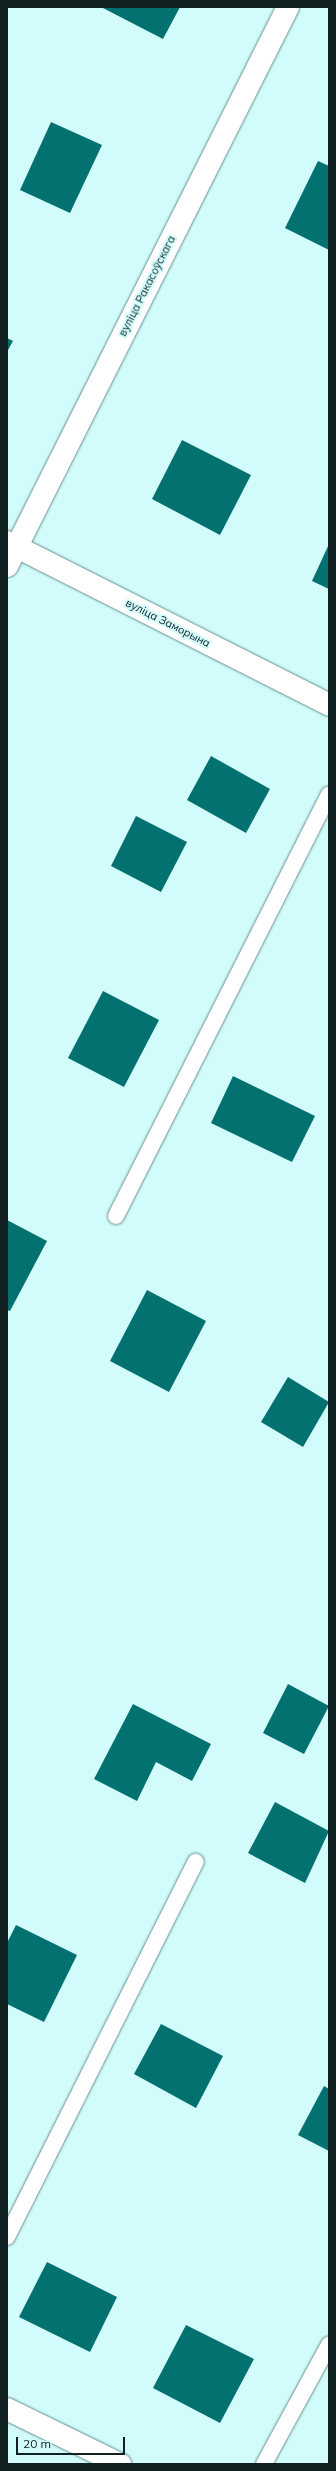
<!DOCTYPE html>
<meta charset="utf-8">
<style>
body{margin:0}
#map{position:relative;width:336px;height:2471px;overflow:hidden;background:#d1fcfb;font-family:Mulish,sans-serif}
div>[style]{position:absolute}
.building>*{inset:0;background:#047171}
.roads{filter:drop-shadow(0 0 1px #678f8e) drop-shadow(0 0 1px #678f8e)}
.service>*{height:16px;margin:-8px;padding:0 8px;transform-origin:8px;border-radius:8px;background:#fff}
.minor>*{height:22px;margin:-11px;padding:0 11px;transform-origin:11px;border-radius:11px;background:#fff}
span{translate:-50% -50%;white-space:nowrap;text-align:center;line-height:1.15;-webkit-text-stroke:4px #d1fcfb;paint-order:stroke}
.street-label{font-size:11px;color:#112121}
.frame{position:absolute;inset:0;border:8px solid #112121;pointer-events:none}
.scale{position:absolute;left:16px;top:2437px;width:109px;height:18px;box-sizing:border-box;border:2px solid #112121;border-top:0;padding-left:5px;font-size:12px;line-height:14px;white-space:nowrap;color:#112121;-webkit-text-stroke:3px #d1fcfb;paint-order:stroke}
</style>
<div id="map">
<div class="building">
<div style="clip-path:polygon(101px 7px,180px 7px,163px 39px)"></div>
<div style="clip-path:polygon(51px 122px,102px 145px,70px 213px,20px 190px)"></div>
<div style="clip-path:polygon(318px 161px,329px 166px,329px 250px,285px 228px)"></div>
<div style="clip-path:polygon(7px 338px,13px 341px,7px 352px)"></div>
<div style="clip-path:polygon(182px 440px,251px 475px,220px 535px,152px 499px)"></div>
<div style="clip-path:polygon(329px 544px,329px 589px,312px 581px)"></div>
<div style="clip-path:polygon(211px 756px,270px 789px,246px 833px,187px 800px)"></div>
<div style="clip-path:polygon(136px 816px,187px 842px,161px 892px,111px 866px)"></div>
<div style="clip-path:polygon(103px 991px,159px 1020px,124px 1087px,68px 1058px)"></div>
<div style="clip-path:polygon(233px 1076px,315px 1116px,292px 1162px,211px 1123px)"></div>
<div style="clip-path:polygon(7px 1220px,47px 1241px,10px 1311px,7px 1310px)"></div>
<div style="clip-path:polygon(147px 1290px,206px 1321px,169px 1392px,110px 1361px)"></div>
<div style="clip-path:polygon(288px 1377px,329px 1402px,303px 1447px,261px 1422px)"></div>
<div style="clip-path:polygon(288px 1684px,329px 1706px,304px 1754px,263px 1733px)"></div>
<div style="clip-path:polygon(133px 1704px,211px 1744px,192px 1781px,156px 1762px,137px 1801px,94px 1779px)"></div>
<div style="clip-path:polygon(275px 1802px,329px 1831px,305px 1883px,248px 1853px)"></div>
<div style="clip-path:polygon(16px 1925px,77px 1955px,44px 2022px,7px 2004px,7px 1943px)"></div>
<div style="clip-path:polygon(161px 2024px,223px 2056px,196px 2108px,134px 2074px)"></div>
<div style="clip-path:polygon(324px 2086px,329px 2089px,329px 2151px,298px 2135px)"></div>
<div style="clip-path:polygon(47px 2262px,117px 2297px,90px 2352px,19px 2317px)"></div>
<div style="clip-path:polygon(186px 2325px,254px 2359px,220px 2423px,153px 2388px)"></div>
</div>
<div class="roads">
<div class="service">
<div style="left:116px;top:1216px;width:472px;rotate:-63.2deg"></div>
<div style="left:7px;top:2237px;width:420px;rotate:-63.3deg"></div>
<div style="left:264px;top:2464px;width:136px;rotate:-61.4deg"></div>
</div>
<div class="minor">
<div style="left:7px;top:542px;width:361px;rotate:26.8deg"></div>
<div style="left:7px;top:566px;width:626px;rotate:-63.31deg"></div>
<div style="left:7px;top:2409px;width:126px;rotate:26deg"></div>
</div>
</div>
<div class="street-label">
<span style="left:147px;top:286px;rotate:-63deg">вуліца Ракасоўскага</span>
<span style="left:168px;top:623px;rotate:27deg">вуліца Заморына</span>
</div>
<div class="frame"></div>
<div class="scale">20 m</div>
</div>
